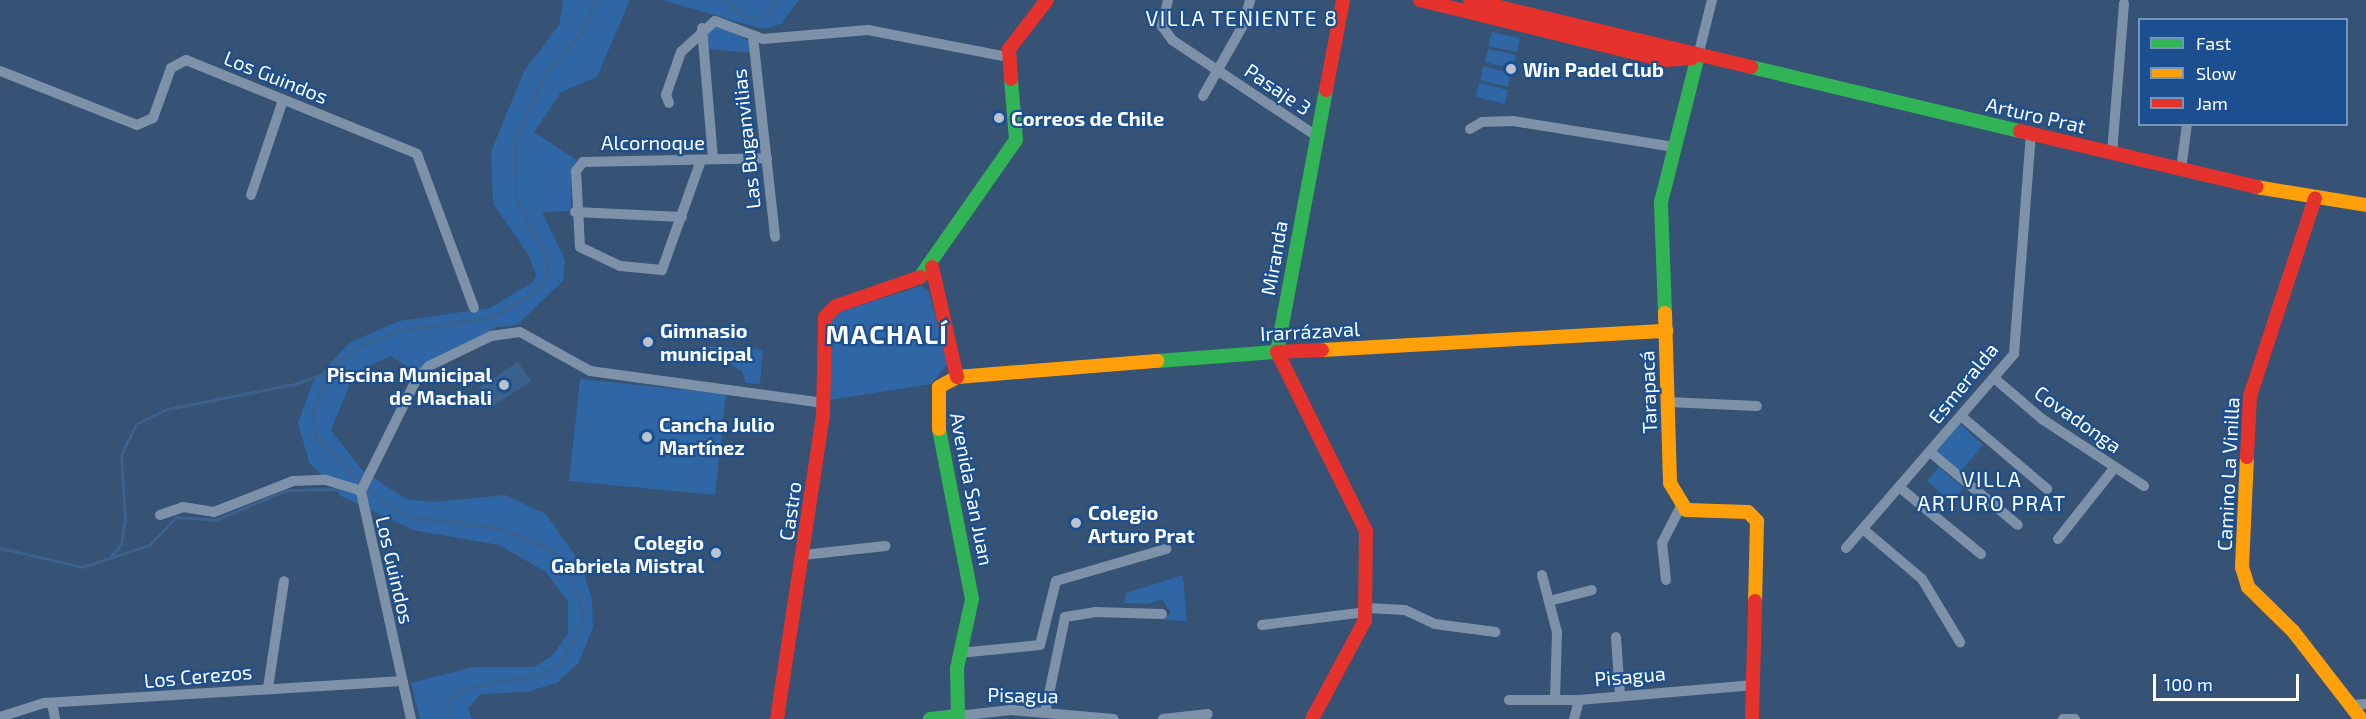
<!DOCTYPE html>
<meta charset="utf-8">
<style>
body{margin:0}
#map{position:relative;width:2366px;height:719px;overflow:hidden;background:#365274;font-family:"Exo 2",sans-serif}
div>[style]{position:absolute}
.green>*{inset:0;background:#2f66a5}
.water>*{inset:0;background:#3b618d}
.stream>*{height:3px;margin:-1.5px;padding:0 1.5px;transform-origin:1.5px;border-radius:1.5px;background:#3b618d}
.street>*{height:10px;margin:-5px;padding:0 5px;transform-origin:5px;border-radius:5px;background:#7d92a8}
.fast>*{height:14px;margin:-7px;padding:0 7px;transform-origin:7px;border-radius:7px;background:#30b455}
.slow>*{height:14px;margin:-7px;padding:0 7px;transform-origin:7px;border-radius:7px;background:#ff9f0a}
.jam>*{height:14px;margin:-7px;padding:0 7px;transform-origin:7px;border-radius:7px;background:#e5322d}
.dots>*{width:16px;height:16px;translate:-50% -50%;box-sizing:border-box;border:3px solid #1b4f8f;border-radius:50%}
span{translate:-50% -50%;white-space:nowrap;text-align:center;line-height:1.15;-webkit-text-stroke:4.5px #1b4f8f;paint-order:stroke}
.poi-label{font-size:20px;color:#fff;font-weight:700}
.left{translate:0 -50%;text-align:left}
.right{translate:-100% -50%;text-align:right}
.street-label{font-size:20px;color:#fff}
.neighbourhood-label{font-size:21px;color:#fff;letter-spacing:1.5px}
.district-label{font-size:26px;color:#fff;font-weight:700;letter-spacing:1.5px}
.legend{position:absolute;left:2138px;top:18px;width:210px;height:108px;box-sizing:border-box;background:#1b4f8f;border:2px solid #7695bc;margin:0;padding:8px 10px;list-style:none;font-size:18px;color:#fff}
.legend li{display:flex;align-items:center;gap:12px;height:30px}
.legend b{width:30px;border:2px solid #7695bc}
.scale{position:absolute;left:2153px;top:674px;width:146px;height:27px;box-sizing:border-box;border:3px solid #fff;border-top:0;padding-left:8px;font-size:18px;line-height:21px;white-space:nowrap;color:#fff;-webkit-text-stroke:4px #1b4f8f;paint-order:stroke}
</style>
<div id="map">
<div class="green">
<div style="clip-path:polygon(563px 0,630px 0,597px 77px,561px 92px,534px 132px,577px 160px,571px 170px,571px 211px,542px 212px,565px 260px,563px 281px,517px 325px,497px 327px,415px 371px,390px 356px,369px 366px,350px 384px,331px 430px,362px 470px,406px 499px,433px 502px,505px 495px,546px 514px,581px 564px,592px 599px,593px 627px,579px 662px,557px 683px,526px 692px,481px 694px,468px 708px,472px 719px,420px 719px,411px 683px,473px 667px,534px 667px,553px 655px,568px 633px,568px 602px,546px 572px,499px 545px,413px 530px,341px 496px,309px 462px,298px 423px,313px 382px,349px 343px,399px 321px,490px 308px,533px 282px,536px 275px,529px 256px,493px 203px,491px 152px,524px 71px,559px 25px)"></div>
<div style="clip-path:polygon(662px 0,799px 0,781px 24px,763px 29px)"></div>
<div style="clip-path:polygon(720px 26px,749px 41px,752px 53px,708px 49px,708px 30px)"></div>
<div style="clip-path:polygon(1492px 32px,1520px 38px,1517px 52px,1488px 46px)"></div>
<div style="clip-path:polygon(1488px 49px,1516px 55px,1513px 69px,1485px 62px)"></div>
<div style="clip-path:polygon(1483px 66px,1511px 73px,1508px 87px,1480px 80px)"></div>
<div style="clip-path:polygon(1479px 83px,1508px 90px,1505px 104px,1476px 97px)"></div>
<div style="clip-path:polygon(921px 286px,929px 292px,948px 363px,931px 384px,830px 400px,830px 315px)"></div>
<div style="clip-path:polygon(707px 346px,763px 350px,760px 384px,746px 383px,742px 372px)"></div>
<div style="clip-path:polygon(580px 379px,726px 394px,715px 495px,569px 481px)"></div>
<div style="clip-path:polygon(1960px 424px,1983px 445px,1960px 472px,1936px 452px)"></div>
<div style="clip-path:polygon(1939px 467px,1963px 488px,1952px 502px,1927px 481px)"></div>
<div style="clip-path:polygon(1183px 575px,1187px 621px,1162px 620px,1171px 613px,1162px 599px,1148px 604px,1124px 603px,1126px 593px)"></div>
</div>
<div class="water">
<div style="clip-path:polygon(518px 362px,531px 381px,490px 408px,477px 389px)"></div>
</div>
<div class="stream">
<div style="left:725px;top:0;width:27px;rotate:42deg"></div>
<div style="left:745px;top:18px;width:14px;rotate:4deg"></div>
<div style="left:759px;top:19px;width:27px;rotate:-45deg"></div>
<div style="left:361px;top:483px;width:66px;rotate:-134.4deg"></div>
<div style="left:315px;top:436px;width:25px;rotate:-95deg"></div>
<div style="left:313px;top:411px;width:25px;rotate:-72deg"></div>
<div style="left:321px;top:387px;width:32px;rotate:-56deg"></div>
<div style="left:339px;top:360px;width:32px;rotate:-32deg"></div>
<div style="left:366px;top:343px;width:33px;rotate:-21deg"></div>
<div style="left:397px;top:331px;width:96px;rotate:-8.4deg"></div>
<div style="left:492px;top:317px;width:52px;rotate:-31deg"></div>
<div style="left:537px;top:290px;width:20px;rotate:-57deg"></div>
<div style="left:548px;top:273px;width:17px;rotate:-97deg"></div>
<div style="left:546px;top:256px;width:64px;rotate:-118.2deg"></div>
<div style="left:516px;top:200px;width:58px;rotate:-91deg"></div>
<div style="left:515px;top:142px;width:71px;rotate:-66.7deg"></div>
<div style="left:543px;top:77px;width:58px;rotate:-49.2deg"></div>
<div style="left:581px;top:33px;width:36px;rotate:-67deg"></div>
<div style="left:366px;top:488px;width:48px;rotate:35.7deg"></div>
<div style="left:405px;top:516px;width:95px;rotate:7.3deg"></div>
<div style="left:499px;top:528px;width:53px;rotate:22.2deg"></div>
<div style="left:548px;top:548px;width:21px;rotate:39deg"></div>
<div style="left:564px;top:561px;width:41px;rotate:67.2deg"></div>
<div style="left:580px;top:599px;width:25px;rotate:85deg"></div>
<div style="left:582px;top:624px;width:46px;rotate:118.8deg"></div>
<div style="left:560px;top:664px;width:25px;rotate:153deg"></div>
<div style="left:538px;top:675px;width:79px;rotate:169.8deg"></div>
<div style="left:460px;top:689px;width:16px;rotate:140deg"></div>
<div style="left:448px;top:699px;width:20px;rotate:90deg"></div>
<div style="left:0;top:548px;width:84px;rotate:13deg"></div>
<div style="left:82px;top:567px;width:71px;rotate:-18.2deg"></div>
<div style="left:149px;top:545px;width:39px;rotate:-46deg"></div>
<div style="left:176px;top:517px;width:39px;rotate:4deg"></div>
<div style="left:215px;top:520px;width:78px;rotate:-22.6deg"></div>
<div style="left:287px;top:490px;width:54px;rotate:-1.1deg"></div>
<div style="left:111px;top:556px;width:16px;rotate:-50deg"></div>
<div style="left:121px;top:544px;width:24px;rotate:-81deg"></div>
<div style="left:125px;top:520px;width:65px;rotate:-93.5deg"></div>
<div style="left:121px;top:455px;width:34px;rotate:-64deg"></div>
<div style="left:136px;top:424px;width:34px;rotate:-26deg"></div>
<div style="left:167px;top:409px;width:130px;rotate:-11.1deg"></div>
<div style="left:295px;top:384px;width:38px;rotate:-20deg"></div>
</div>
<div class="street">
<div style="left:1168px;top:0;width:27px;rotate:103deg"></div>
<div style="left:1162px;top:26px;width:17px;rotate:54deg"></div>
<div style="left:1172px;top:40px;width:175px;rotate:33.6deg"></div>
<div style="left:702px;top:28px;width:131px;rotate:85.2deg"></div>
<div style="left:753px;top:37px;width:201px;rotate:83.7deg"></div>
<div style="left:1698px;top:56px;width:58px;rotate:-76deg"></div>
<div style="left:0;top:71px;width:147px;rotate:21.5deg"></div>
<div style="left:137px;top:125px;width:17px;rotate:-24deg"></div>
<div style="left:153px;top:118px;width:53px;rotate:-70.2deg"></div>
<div style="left:171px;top:68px;width:17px;rotate:-28deg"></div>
<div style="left:186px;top:60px;width:249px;rotate:22.1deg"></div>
<div style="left:417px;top:154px;width:164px;rotate:69.7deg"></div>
<div style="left:1203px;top:96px;width:79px;rotate:-60.5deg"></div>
<div style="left:1242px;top:27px;width:28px;rotate:-73deg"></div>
<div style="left:669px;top:103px;width:9px;rotate:-111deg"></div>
<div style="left:666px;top:95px;width:46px;rotate:-70.8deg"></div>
<div style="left:681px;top:52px;width:46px;rotate:-42.4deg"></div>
<div style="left:715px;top:21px;width:51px;rotate:20.6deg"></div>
<div style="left:763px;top:39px;width:105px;rotate:-4.9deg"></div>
<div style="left:868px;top:30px;width:143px;rotate:10.9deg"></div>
<div style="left:1470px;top:129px;width:14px;rotate:-30deg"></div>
<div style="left:1482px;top:122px;width:31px;rotate:-2deg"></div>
<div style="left:1513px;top:121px;width:163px;rotate:9.2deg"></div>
<div style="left:2112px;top:153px;width:150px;rotate:-85.4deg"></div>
<div style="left:700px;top:163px;width:114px;rotate:109.6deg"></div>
<div style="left:662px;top:270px;width:42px;rotate:-174.6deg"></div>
<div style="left:620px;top:266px;width:44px;rotate:-154.6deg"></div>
<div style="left:580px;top:247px;width:76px;rotate:-93deg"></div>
<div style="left:576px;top:171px;width:11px;rotate:-52deg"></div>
<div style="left:583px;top:162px;width:184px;rotate:-1.2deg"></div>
<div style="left:2181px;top:169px;width:45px;rotate:-82.4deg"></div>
<div style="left:251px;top:195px;width:100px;rotate:-71.4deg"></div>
<div style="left:575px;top:212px;width:107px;rotate:2.7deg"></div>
<div style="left:1994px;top:378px;width:63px;rotate:40.5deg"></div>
<div style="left:2042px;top:419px;width:122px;rotate:33.3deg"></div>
<div style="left:1668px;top:402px;width:89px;rotate:2.6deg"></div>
<div style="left:1961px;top:416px;width:113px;rotate:40.3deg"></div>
<div style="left:1930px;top:452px;width:114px;rotate:39.7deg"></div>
<div style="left:1899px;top:487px;width:106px;rotate:39.3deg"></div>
<div style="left:160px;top:515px;width:24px;rotate:-19deg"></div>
<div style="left:183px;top:507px;width:31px;rotate:9deg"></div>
<div style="left:214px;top:512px;width:85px;rotate:-21.4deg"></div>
<div style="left:293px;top:481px;width:33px;rotate:-2deg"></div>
<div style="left:326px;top:480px;width:37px;rotate:17deg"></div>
<div style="left:1863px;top:529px;width:77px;rotate:40.3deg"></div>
<div style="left:1922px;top:579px;width:74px;rotate:58.9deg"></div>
<div style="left:2058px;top:539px;width:92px;rotate:-51.6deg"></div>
<div style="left:1846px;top:548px;width:257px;rotate:-49.1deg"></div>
<div style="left:2014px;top:354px;width:222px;rotate:-85.6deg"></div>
<div style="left:803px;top:555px;width:83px;rotate:-6.2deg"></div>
<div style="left:1542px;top:575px;width:59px;rotate:75.3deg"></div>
<div style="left:1557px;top:632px;width:68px;rotate:91.7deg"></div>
<div style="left:1666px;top:580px;width:37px;rotate:-96deg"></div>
<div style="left:1662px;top:543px;width:42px;rotate:-62.8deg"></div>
<div style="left:1549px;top:601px;width:44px;rotate:-14.3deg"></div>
<div style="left:1367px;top:608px;width:38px;rotate:3deg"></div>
<div style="left:1405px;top:610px;width:33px;rotate:25deg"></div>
<div style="left:1435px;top:624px;width:61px;rotate:7.6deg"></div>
<div style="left:1262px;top:625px;width:106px;rotate:-7.1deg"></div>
<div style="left:1616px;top:637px;width:59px;rotate:86.1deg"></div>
<div style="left:959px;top:653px;width:81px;rotate:-5.6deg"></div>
<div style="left:1040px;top:645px;width:66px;rotate:-76deg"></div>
<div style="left:1056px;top:581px;width:115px;rotate:-16.2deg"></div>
<div style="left:268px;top:688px;width:108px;rotate:-81.5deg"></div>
<div style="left:1509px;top:700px;width:70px"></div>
<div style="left:1579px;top:700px;width:176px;rotate:-4.9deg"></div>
<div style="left:52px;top:703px;width:16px;rotate:79deg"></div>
<div style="left:2350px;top:705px;width:16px;rotate:-4deg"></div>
<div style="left:1045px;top:713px;width:98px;rotate:-78.2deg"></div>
<div style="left:1065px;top:617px;width:30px;rotate:-9deg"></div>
<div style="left:1095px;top:612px;width:67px;rotate:1.7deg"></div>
<div style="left:958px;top:716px;width:53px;rotate:-6.5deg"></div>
<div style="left:1011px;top:710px;width:103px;rotate:5deg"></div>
<div style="left:0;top:717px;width:46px;rotate:-17.7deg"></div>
<div style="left:44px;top:703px;width:359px;rotate:-3.5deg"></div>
<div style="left:411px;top:719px;width:233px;rotate:-102.4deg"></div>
<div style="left:361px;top:491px;width:124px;rotate:-63.6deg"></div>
<div style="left:416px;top:380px;width:19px;rotate:-47deg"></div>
<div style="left:429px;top:366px;width:69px;rotate:-25.8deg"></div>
<div style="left:491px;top:336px;width:29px;rotate:-8deg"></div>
<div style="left:520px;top:332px;width:80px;rotate:29.1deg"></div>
<div style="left:590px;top:371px;width:236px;rotate:7.8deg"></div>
<div style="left:1163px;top:719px;width:45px;rotate:-6.3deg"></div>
<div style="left:1574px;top:719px;width:20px;rotate:-75deg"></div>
<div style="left:2063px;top:719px;width:12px"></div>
</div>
<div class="fast">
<div style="left:1751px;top:67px;width:277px;rotate:13.4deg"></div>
<div style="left:920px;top:277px;width:167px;rotate:-55deg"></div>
<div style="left:1016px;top:140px;width:61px;rotate:-94.7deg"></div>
<div style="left:1665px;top:313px;width:111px;rotate:-92.1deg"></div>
<div style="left:1661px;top:202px;width:151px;rotate:-75.8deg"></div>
<div style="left:1157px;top:361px;width:120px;rotate:-4.3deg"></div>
<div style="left:1277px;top:352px;width:267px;rotate:-79.4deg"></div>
<div style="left:930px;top:719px;width:28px;rotate:-6deg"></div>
<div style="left:958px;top:716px;width:48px;rotate:-91.2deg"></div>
<div style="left:957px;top:668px;width:71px;rotate:-77.7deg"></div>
<div style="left:972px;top:599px;width:173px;rotate:-101deg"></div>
</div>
<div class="slow">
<div style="left:2256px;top:187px;width:111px;rotate:9.3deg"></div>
<div style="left:1665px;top:313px;width:170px;rotate:88.3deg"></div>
<div style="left:1670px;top:483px;width:31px;rotate:59deg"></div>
<div style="left:1686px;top:510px;width:62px;rotate:1.8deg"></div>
<div style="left:1748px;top:512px;width:13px;rotate:45deg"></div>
<div style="left:1757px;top:521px;width:80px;rotate:91.4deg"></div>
<div style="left:1322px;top:350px;width:345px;rotate:-3.2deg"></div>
<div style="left:939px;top:429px;width:42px;rotate:-90deg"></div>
<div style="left:939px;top:387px;width:21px;rotate:-29deg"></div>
<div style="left:957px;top:377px;width:201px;rotate:-4.6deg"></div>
<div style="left:2247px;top:457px;width:110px;rotate:92.6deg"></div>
<div style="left:2242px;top:567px;width:21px;rotate:73deg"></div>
<div style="left:2248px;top:587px;width:63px;rotate:44.4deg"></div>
<div style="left:2293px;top:631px;width:111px;rotate:52.3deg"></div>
</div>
<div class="jam">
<div style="left:1420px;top:0;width:252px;rotate:13.8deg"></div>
<div style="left:1665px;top:60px;width:27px;rotate:-4deg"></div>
<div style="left:1470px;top:0;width:289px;rotate:13.4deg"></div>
<div style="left:1011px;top:79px;width:30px;rotate:-94deg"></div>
<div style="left:1009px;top:49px;width:62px;rotate:-52.2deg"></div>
<div style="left:1326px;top:90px;width:92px;rotate:-79.3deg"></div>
<div style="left:2020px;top:131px;width:243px;rotate:13.3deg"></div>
<div style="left:932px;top:267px;width:113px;rotate:77.2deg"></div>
<div style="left:2247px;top:457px;width:61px;rotate:-87.2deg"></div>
<div style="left:2250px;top:396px;width:208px;rotate:-71.8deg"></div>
<div style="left:777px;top:719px;width:306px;rotate:-81.4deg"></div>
<div style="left:823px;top:416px;width:99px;rotate:-88.8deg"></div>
<div style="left:825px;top:317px;width:16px;rotate:-45deg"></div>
<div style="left:836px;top:306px;width:89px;rotate:-19deg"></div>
<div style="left:1312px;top:719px;width:112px;rotate:-61.8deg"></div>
<div style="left:1365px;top:620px;width:89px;rotate:-89.4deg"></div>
<div style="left:1366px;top:531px;width:200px;rotate:-116.4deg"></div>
<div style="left:1277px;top:352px;width:45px;rotate:-2.5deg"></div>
<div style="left:1752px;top:719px;width:118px;rotate:-88.5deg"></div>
</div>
<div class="dots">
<div style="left:1511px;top:69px;background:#b9c2ce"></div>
<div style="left:999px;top:118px;background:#b9c2ce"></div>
<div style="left:648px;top:342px;background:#b9c2ce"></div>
<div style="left:504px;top:385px;background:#b9c2ce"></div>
<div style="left:647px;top:437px;background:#b9c2ce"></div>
<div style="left:1076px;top:523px;background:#b9c2ce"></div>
<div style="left:716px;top:553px;background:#b9c2ce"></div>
</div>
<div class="poi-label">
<span class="left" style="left:1523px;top:69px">Win Padel Club</span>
<span class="left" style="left:1011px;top:118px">Correos de Chile</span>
<span class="left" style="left:660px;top:342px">Gimnasio<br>municipal</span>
<span class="right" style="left:492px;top:386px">Piscina Municipal<br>de Machali</span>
<span class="left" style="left:659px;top:436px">Cancha Julio<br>Martínez</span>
<span class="left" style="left:1088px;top:524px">Colegio<br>Arturo Prat</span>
<span class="right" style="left:704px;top:554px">Colegio<br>Gabriela Mistral</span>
</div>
<div class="street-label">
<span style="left:276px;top:77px;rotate:22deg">Los Guindos</span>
<span style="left:1278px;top:89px;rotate:34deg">Pasaje 3</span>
<span style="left:2036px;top:115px;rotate:13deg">Arturo Prat</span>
<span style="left:746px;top:139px;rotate:-96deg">Las Buganvilias</span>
<span style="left:653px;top:142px">Alcornoque</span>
<span style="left:1274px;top:258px;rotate:-80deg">Miranda</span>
<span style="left:1310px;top:331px;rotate:-3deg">Irarrázaval</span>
<span style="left:1963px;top:383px;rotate:-51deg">Esmeralda</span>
<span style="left:1648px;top:392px;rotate:-92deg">Tarapacá</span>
<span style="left:2078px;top:419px;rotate:35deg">Covadonga</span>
<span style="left:2228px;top:474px;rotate:-87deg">Camino La Vinilla</span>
<span style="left:972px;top:489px;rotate:79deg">Avenida San Juan</span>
<span style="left:790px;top:511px;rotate:-82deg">Castro</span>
<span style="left:395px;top:570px;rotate:77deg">Los Guindos</span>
<span style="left:198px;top:676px;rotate:-5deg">Los Cerezos</span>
<span style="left:1630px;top:676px;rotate:-5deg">Pisagua</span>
<span style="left:1023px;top:695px;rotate:1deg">Pisagua</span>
</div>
<div class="neighbourhood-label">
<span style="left:1242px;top:18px">VILLA TENIENTE 8</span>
<span style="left:1992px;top:491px">VILLA<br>ARTURO PRAT</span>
</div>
<div class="district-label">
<span style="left:887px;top:334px">MACHALÍ</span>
</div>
<ul class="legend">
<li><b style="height:8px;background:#30b455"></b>Fast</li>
<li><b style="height:8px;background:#ff9f0a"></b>Slow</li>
<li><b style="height:8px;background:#e5322d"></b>Jam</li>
</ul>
<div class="scale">100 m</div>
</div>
